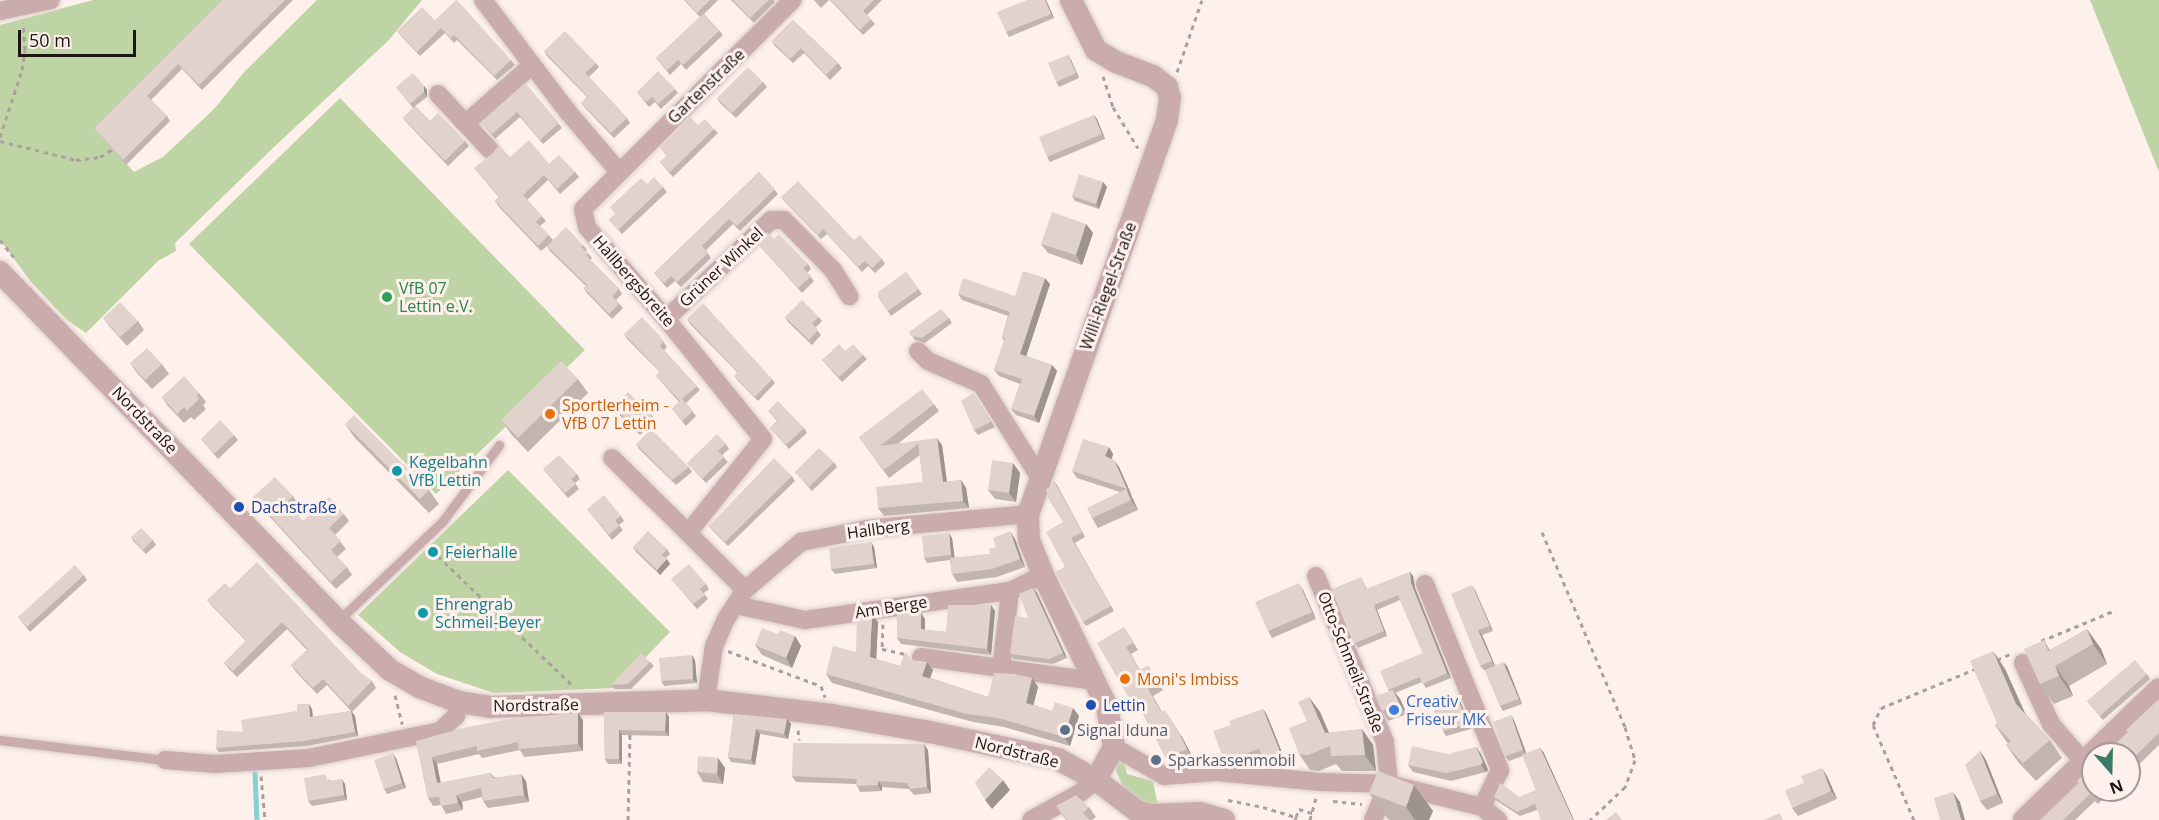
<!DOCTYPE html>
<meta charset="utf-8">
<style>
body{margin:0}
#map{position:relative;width:2159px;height:820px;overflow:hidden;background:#fef1ec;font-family:"Open Sans",sans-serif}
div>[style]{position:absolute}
.green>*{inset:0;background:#bfd4a4}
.stream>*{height:4.5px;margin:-2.25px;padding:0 2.25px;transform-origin:2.25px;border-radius:2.25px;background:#83d1d2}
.path>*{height:3px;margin-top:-1.5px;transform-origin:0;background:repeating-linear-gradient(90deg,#aaa09c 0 4.5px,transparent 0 9px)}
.roads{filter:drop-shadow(0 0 2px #dacec9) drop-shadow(0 0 2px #dacec9)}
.service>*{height:9px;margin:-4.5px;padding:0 4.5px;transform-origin:4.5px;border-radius:4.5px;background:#caacad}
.minor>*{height:18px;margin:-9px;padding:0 9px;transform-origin:9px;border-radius:9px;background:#caacad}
.tertiary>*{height:22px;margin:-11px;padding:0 11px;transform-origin:11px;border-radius:11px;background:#caacad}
.wall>*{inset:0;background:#c2b5af}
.shaded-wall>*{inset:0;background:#9e948e}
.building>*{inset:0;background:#e1d3cb}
.dots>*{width:16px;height:16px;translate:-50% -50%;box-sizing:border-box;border:3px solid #fef1ec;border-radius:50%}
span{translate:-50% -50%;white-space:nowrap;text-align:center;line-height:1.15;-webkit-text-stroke:6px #fef1ec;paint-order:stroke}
.street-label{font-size:16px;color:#1b1614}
.leisure-label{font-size:16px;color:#27864d}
.left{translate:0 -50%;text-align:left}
.food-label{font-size:16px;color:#c56008}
.culture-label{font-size:16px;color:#0d838f}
.transit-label{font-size:16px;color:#164399}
.shop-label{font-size:16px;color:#366cbe}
.service-label{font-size:16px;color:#4e5e75}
.north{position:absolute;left:2081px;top:742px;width:60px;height:60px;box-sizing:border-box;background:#fef1ec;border:2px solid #a39996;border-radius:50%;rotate:160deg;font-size:16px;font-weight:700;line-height:24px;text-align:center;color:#1b1614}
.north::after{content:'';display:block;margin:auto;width:21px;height:27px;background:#3b7965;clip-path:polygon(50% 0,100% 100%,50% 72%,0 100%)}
.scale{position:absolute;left:18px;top:30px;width:118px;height:27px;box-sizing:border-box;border:3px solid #1b1614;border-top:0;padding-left:8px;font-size:18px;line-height:21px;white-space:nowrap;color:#1b1614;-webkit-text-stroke:4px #fef1ec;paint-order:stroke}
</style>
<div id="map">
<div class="green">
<div style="clip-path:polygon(93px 0,230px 0,108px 143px,134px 172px,163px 157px,215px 108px,245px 71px,317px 0,422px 0,388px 41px,274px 147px,175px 243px,176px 251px,158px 261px,86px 333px,67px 320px,31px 282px,0 240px,0 25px)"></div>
<div style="clip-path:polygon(2090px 0,2159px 0,2159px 172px)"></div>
<div style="clip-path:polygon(340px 98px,585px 350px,436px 494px,189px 244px)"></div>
<div style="clip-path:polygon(508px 470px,670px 632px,616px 688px,494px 693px,437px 674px,400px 652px,358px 615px)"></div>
<div style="clip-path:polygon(1118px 760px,1124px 762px,1127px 774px,1153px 781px,1158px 806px,1146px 804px,1124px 789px,1116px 771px)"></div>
</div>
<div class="stream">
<div style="left:255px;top:773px;width:47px;rotate:87.6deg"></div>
</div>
<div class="path">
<div style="left:1177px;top:72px;width:76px;rotate:-70.9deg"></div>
<div style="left:1103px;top:76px;width:33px;rotate:72deg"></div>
<div style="left:1113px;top:107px;width:48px;rotate:58.6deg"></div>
<div style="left:0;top:137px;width:71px;rotate:-71.8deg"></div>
<div style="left:22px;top:70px;width:20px;rotate:-81deg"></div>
<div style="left:25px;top:50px;width:27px;rotate:-94deg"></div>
<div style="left:0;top:141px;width:78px;rotate:14deg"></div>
<div style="left:76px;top:160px;width:24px;rotate:-7deg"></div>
<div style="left:100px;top:157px;width:15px;rotate:-32deg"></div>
<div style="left:0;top:240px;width:22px;rotate:51deg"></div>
<div style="left:1542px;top:532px;width:212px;rotate:66.9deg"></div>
<div style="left:1625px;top:727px;width:34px;rotate:73deg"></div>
<div style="left:1635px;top:760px;width:29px;rotate:110deg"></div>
<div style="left:1625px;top:787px;width:48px;rotate:136.7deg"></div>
<div style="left:438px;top:556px;width:187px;rotate:43.9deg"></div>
<div style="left:883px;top:624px;width:25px;rotate:92deg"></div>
<div style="left:882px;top:649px;width:24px;rotate:12deg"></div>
<div style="left:2041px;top:641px;width:81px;rotate:-22.5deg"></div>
<div style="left:728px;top:651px;width:99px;rotate:20.6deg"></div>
<div style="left:821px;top:686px;width:12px;rotate:70deg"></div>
<div style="left:1997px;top:660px;width:14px;rotate:-25deg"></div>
<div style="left:395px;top:695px;width:30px;rotate:76deg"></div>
<div style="left:798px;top:730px;width:10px;rotate:84deg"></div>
<div style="left:261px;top:776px;width:44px;rotate:84.8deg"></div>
<div style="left:1228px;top:800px;width:36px;rotate:11deg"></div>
<div style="left:1263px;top:807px;width:34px;rotate:17deg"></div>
<div style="left:1296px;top:817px;width:3px;rotate:108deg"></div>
<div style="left:1333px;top:801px;width:29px;rotate:6deg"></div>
<div style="left:1296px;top:817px;width:9px;rotate:-69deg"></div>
<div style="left:1299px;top:809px;width:14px;rotate:17deg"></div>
<div style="left:628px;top:820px;width:88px;rotate:-88.7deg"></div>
<div style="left:1310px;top:820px;width:23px;rotate:-75deg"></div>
<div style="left:1914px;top:820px;width:103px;rotate:-113.3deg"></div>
<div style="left:1873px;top:725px;width:19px;rotate:-65deg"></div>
<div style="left:1881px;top:708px;width:104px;rotate:-22.6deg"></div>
</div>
<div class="roads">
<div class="service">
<div style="left:338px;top:621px;width:144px;rotate:-43.6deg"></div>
<div style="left:442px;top:522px;width:96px;rotate:-53.5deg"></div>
<div style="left:0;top:740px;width:166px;rotate:6.9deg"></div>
</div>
<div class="minor">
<div style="left:483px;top:0;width:141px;rotate:52.8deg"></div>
<div style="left:568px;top:112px;width:79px;rotate:49.6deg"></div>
<div style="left:0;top:11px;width:52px;rotate:-12.2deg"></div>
<div style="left:438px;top:94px;width:76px;rotate:47.1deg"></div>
<div style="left:466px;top:123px;width:88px;rotate:-41.3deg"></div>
<div style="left:666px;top:319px;width:144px;rotate:-43.3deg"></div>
<div style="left:771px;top:220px;width:13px"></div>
<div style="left:784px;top:220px;width:70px;rotate:45.6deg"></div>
<div style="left:833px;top:270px;width:31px;rotate:58deg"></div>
<div style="left:918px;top:351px;width:14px;rotate:45deg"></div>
<div style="left:928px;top:361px;width:58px;rotate:23.5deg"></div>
<div style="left:981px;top:384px;width:111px;rotate:57.9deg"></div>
<div style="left:612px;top:458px;width:107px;rotate:44.6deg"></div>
<div style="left:1316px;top:576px;width:180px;rotate:67.4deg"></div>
<div style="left:1385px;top:742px;width:42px;rotate:84.6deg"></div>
<div style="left:1425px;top:584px;width:201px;rotate:68deg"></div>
<div style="left:1500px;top:770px;width:41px;rotate:115.9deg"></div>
<div style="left:745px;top:590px;width:74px;rotate:-40.6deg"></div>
<div style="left:801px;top:542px;width:67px;rotate:-11.1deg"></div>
<div style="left:867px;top:529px;width:162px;rotate:-5.3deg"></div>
<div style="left:736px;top:605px;width:71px;rotate:12.3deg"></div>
<div style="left:805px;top:620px;width:207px;rotate:-8.1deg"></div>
<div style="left:1010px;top:591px;width:37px;rotate:-26deg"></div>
<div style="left:921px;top:657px;width:174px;rotate:7.9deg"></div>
<div style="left:2023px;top:663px;width:67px;rotate:65.3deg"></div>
<div style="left:2051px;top:724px;width:49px;rotate:49.1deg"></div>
<div style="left:1001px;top:670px;width:80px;rotate:-83.5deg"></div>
<div style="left:706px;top:700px;width:55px;rotate:-81.6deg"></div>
<div style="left:714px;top:646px;width:30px;rotate:-66deg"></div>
<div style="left:726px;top:619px;width:35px;rotate:-57deg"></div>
<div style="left:745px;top:590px;width:81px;rotate:-135deg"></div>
<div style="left:688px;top:533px;width:120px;rotate:-51.4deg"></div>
<div style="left:763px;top:439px;width:154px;rotate:-128.9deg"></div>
<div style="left:666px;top:319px;width:121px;rotate:-130.7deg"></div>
<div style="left:587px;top:227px;width:18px;rotate:-103deg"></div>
<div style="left:583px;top:209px;width:296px;rotate:-44.9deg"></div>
<div style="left:1114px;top:747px;width:58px;rotate:30.1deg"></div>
<div style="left:1164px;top:776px;width:53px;rotate:-4.3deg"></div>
<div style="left:1217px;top:772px;width:104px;rotate:5.5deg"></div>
<div style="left:1321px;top:782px;width:68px;rotate:1.7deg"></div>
<div style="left:1389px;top:784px;width:96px;rotate:13.9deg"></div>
<div style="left:1482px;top:807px;width:21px;rotate:39deg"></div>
<div style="left:165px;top:760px;width:50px;rotate:4.6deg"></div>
<div style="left:215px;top:764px;width:94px;rotate:-3.7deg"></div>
<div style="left:309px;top:758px;width:134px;rotate:-11.6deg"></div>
<div style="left:440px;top:731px;width:22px;rotate:-43deg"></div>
<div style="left:456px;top:716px;width:14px;rotate:-78deg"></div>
<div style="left:1031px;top:820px;width:56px;rotate:-28.9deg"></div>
<div style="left:1080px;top:793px;width:21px;rotate:-39deg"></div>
<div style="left:1373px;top:820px;width:38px;rotate:-67deg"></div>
</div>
<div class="tertiary">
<div style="left:1071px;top:0;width:56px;rotate:63.4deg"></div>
<div style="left:1096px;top:50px;width:23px;rotate:31deg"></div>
<div style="left:1116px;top:62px;width:40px;rotate:21deg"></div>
<div style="left:1153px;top:76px;width:18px;rotate:38deg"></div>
<div style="left:1167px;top:87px;width:11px;rotate:75deg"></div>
<div style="left:1170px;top:98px;width:22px;rotate:98deg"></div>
<div style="left:1167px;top:120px;width:418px;rotate:109.4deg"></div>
<div style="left:1028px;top:514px;width:26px;rotate:88deg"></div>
<div style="left:1029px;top:540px;width:38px;rotate:68deg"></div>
<div style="left:1043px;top:575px;width:147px;rotate:64.1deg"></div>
<div style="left:1107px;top:707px;width:41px;rotate:80.1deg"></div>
<div style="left:1114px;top:747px;width:38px;rotate:119deg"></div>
<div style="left:0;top:272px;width:486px;rotate:45.9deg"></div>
<div style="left:338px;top:621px;width:71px;rotate:43.3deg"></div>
<div style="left:390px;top:670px;width:34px;rotate:30deg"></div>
<div style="left:419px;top:687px;width:43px;rotate:20.6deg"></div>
<div style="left:459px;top:702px;width:30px;rotate:9deg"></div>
<div style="left:489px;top:707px;width:217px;rotate:-1.8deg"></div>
<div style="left:706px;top:700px;width:127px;rotate:6.8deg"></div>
<div style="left:832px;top:715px;width:99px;rotate:9.8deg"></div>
<div style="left:930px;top:732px;width:131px;rotate:11.9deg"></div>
<div style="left:1058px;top:759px;width:43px;rotate:28.9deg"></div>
<div style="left:1096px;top:780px;width:51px;rotate:37.1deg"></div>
<div style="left:1137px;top:811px;width:14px;rotate:17deg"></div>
<div style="left:1150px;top:815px;width:50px;rotate:-2.3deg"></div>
<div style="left:1200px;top:813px;width:25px;rotate:16deg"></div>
<div style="left:2024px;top:820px;width:188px;rotate:-44.1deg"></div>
</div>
</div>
<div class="wall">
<div style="clip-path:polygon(222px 0,293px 0,202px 90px,182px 69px,151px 100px,167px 116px,170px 121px,126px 165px,94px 128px)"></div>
<div style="clip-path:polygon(684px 0,718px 0,704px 14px,723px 35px,686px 70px,681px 64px,670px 75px,656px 58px,700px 17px)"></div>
<div style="clip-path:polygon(731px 0,774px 0,775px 2px,754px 23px)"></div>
<div style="clip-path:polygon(814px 0,829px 0,821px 8px)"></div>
<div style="clip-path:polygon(830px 0,882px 0,867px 15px,875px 24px,863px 35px)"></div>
<div style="clip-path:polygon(1027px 0,1046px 0,1054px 18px,1009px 37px,1006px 32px)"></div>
<div style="clip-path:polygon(435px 20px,511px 60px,515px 65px,497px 80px,457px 40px,454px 43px,445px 33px,420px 56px,401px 36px,397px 31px)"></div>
<div style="clip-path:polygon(793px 20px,838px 63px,842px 68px,830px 80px,804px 53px,793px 63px,775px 46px,772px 41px)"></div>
<div style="clip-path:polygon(544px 51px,596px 63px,599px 67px,589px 77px,627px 118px,630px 123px,614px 138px,585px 108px,581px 103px,587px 97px,547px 56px)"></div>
<div style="clip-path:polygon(1068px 55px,1071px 60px,1079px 78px,1059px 87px,1056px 82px)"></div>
<div style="clip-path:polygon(763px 82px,767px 87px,736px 118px,720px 103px,717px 98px)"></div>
<div style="clip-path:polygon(525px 83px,562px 128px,543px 144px,520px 117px,495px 139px,481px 122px)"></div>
<div style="clip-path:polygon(424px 86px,427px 90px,427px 97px,415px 106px,430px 121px,465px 141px,469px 146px,448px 166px,407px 123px,403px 118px,413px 108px,396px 87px)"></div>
<div style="clip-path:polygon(675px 89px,678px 93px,661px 109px,655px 102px,649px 107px,637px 92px)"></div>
<div style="clip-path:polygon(1094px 115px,1097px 119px,1105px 139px,1050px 162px,1047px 157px)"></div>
<div style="clip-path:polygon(714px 129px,718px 133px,673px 177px,660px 162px,667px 156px,660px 147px)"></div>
<div style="clip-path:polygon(549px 164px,575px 172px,579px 177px,560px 194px,548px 180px,527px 200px,546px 221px,540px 226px,553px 240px,583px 245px,587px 250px,586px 251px,592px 258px,590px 260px,619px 289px,622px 294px,616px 300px,623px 308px,612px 319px,587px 293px,584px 288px,586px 286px,550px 251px,547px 246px,541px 251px,499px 207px,495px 201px,499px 197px,474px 168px)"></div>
<div style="clip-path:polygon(759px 172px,778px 194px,740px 231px,733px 224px,706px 250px,711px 258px,681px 287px,675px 281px,667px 288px,654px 273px)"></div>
<div style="clip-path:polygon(1103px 182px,1107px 187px,1099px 209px,1075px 201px,1072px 196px)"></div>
<div style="clip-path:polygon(647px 184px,663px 187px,667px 192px,622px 234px,609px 220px,616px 214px,610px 207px)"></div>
<div style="clip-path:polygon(781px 197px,854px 240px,882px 259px,885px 264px,875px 273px,868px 266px,862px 272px,827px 234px,821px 239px,785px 202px)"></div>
<div style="clip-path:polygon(1086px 224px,1093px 233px,1082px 265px,1048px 253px,1041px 244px)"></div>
<div style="clip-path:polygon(774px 239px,808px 264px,811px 269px,807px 273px,814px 281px,802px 293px,756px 242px)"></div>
<div style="clip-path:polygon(906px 272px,922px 294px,891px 316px,878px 297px)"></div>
<div style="clip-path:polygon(1050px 284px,1026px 356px,1052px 365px,1057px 371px,1039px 423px,1016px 415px,1011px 409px,1020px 384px,999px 376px,994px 370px,1004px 341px,1002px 337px,1008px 316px,962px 300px,958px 294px,1015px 296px)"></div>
<div style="clip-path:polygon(785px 317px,819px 317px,822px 321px,815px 328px,821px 335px,812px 345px,788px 322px)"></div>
<div style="clip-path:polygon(103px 318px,138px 321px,144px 330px,127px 346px,110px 327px)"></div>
<div style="clip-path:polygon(949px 318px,952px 323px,925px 343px,915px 340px,909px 332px)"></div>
<div style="clip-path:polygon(687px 319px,772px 379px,775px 383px,758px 401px,738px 381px,734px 376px,738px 373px,690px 324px)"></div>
<div style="clip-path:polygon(624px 334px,659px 335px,667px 347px,664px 350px,700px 390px,686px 403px,696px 416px,686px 426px,672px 409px,679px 402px,656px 376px,660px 372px,627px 339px)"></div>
<div style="clip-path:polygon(845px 351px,863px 355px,867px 359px,842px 382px,822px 360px)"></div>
<div style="clip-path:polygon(130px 363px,162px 364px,169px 374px,152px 389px,137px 373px)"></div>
<div style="clip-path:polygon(578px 379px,588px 393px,528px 452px,511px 434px,501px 420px)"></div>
<div style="clip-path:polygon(199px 393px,206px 402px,203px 405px,206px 409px,194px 420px,191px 417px,184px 423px,168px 406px,162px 397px)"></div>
<div style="clip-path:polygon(973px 393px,995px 427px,978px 435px,974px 430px)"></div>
<div style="clip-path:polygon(934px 404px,939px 411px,899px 443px,942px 445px,947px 482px,961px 480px,966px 488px,969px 508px,884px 516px,878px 508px,923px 482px,920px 455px,889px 478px,859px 437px)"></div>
<div style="clip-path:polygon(613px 407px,652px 415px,655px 420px,640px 435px,616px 412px)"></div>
<div style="clip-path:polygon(768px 411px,804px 428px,807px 433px,789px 449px,770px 428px,777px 421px)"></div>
<div style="clip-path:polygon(345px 424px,429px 490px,439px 504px,429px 513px,355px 438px)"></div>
<div style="clip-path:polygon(234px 435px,238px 440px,218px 459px,201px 439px)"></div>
<div style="clip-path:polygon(636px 444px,689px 467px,692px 472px,676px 485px,639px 449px)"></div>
<div style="clip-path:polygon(726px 444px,729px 449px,722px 455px,728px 462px,706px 483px,687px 463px)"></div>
<div style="clip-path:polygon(1109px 447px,1113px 454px,1112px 459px,1119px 467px,1132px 496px,1131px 495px,1138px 510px,1098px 528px,1092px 518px,1120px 492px,1077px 478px,1072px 471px)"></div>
<div style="clip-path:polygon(834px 462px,837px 467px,812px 491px,795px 472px)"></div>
<div style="clip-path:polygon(1013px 463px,1020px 473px,1016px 502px,995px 499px,988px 490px)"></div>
<div style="clip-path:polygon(543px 469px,577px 474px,580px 479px,575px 483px,579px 489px,568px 498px)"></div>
<div style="clip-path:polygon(792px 476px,795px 481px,728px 546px,712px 530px,709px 526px)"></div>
<div style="clip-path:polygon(1054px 481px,1085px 537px,1075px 543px,1114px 611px,1086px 626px,1083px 622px,1065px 567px,1063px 522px,1052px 486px)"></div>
<div style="clip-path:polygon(293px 496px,298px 504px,292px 509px,303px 521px,344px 514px,349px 521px,335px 535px,346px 549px,337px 557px,347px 567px,352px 575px,336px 589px,258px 504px,253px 497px)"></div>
<div style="clip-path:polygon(587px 509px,621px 516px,624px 521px,619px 525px,623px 530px,612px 540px)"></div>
<div style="clip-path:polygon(131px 537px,153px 540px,156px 545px,146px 554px,134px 542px)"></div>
<div style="clip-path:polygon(952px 538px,954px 558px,990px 554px,1015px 539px,1025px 567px,997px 577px,957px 582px,952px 574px,950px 560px,927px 563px,924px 558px)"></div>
<div style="clip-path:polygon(633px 547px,667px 549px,670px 554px,666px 558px,670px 564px,660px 575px,636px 552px)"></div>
<div style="clip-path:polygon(874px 547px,877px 568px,835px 574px,831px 569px)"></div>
<div style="clip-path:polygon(1410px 572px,1413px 576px,1415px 588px,1451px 678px,1426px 688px,1422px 682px,1395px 693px,1400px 699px,1407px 714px,1388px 721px,1382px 711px,1389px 691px,1388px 690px,1423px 653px,1400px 600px,1377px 610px,1387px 636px,1358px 648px,1355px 643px,1361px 577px,1367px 589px)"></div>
<div style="clip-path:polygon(84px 575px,87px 580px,30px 632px,18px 617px)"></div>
<div style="clip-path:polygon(671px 579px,706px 584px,709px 589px,704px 593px,708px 599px,697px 609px)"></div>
<div style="clip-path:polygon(230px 588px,372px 681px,376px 688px,352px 712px,355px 716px,358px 736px,307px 746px,219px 752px,216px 748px,243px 732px,297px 711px,309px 704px,312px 709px,313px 717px,351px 711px,327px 685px,317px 694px,296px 672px,291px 665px,307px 650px,287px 629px,237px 677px,229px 669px,224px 663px,246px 641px,212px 606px,207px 600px)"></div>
<div style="clip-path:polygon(1033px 588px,1037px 593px,1067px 658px,1053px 664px,1014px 659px,1010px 654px,1028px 618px)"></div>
<div style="clip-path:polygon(1303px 590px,1316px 619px,1272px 638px,1268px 631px)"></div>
<div style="clip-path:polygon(1475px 590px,1493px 631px,1482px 635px,1495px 665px,1507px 666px,1522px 704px,1503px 711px,1500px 706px,1485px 670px,1484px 670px,1480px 666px)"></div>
<div style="clip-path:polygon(991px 605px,995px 611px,991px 655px,901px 644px,897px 638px,925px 619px,925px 630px,946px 632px)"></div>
<div style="clip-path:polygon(878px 622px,876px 659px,900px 666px,913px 660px,933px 670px,930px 678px,988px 697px,1032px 678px,1038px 687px,1033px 705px,1052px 711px,1073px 708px,1079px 716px,1070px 746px,1004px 727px,973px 722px,832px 683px,826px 674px,856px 652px)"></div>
<div style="clip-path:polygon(1124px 627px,1138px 650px,1131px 654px,1140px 670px,1148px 666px,1163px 690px,1153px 696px,1162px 712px,1182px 737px,1192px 756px,1170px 764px,1166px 758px,1143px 714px,1137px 705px,1135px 706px,1130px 700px)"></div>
<div style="clip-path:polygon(2087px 629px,2101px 649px,2107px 664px,2069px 686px,2073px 696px,2054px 704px,2040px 684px,2044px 640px,2050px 650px)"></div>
<div style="clip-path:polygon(778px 634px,795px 636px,801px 646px,792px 668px,762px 655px,755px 645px)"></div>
<div style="clip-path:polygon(1993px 651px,2005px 669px,2025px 713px,2050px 740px,2062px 758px,2036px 781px,2019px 763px,2006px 745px,2008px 744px,1995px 725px,1997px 723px)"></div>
<div style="clip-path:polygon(695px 660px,697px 683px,664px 686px,661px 681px)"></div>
<div style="clip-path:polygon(650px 662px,654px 666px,631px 689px,615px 689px,611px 685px)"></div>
<div style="clip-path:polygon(2147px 674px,2150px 679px,2103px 720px,2087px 701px)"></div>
<div style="clip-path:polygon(1309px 697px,1320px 712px,1329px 733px,1362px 729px,1373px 745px,1376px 771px,1342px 771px,1336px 764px,1319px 771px,1310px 770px,1299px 754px,1307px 721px)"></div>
<div style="clip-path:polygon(1457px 697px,1460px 701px,1471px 729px,1446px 736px,1443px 731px)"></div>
<div style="clip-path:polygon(2159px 699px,2159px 745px,2129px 774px,2129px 754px,2127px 733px)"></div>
<div style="clip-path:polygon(1263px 709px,1267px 715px,1285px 760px,1268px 766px,1262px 756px,1241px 763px,1226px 762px,1222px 755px,1231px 725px)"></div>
<div style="clip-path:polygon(604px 712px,666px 712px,669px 717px,669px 736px,622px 735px,622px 764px,608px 764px,605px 759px)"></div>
<div style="clip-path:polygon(734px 714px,787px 719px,791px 724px,788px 739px,760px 734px,755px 765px,731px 762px,728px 757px)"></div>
<div style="clip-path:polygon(583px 720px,583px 751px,524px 757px,520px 750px,482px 758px,479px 754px,437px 764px,441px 783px,491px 773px,494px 777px,526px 781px,529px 802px,488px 808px,483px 801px,482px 797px,462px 802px,463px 810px,446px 814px,441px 805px,433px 806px,428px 798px,416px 741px)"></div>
<div style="clip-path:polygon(1514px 720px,1526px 754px,1540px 748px,1544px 753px,1537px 810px,1520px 816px,1497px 801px,1494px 797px,1520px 797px,1536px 790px,1523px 756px,1509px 761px,1505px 756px)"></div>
<div style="clip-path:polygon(1476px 747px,1481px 754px,1488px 770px,1486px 772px,1451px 781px,1413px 772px,1408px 765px,1452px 755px)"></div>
<div style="clip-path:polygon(928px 750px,931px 793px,914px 795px,909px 789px,882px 787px,882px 791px,860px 792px,856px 784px,796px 782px,792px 776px)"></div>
<div style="clip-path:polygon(1980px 751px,1986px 760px,2003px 803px,1987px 810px,1980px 801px)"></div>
<div style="clip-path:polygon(396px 758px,406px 788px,387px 794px,384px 789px)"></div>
<div style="clip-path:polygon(718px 758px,725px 768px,723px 784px,703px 782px,697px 772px)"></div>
<div style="clip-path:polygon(1827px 776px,1837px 799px,1798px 816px,1792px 808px)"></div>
<div style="clip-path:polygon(329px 779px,330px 781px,345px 784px,347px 800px,312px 806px,308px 801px)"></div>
<div style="clip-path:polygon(2077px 781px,2093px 790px,2112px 790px,2098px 804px,2095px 801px,2075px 820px,2041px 820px,2078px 783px)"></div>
<div style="clip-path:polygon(1369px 793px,1433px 811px,1429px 820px,1390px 820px,1388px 819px)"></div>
<div style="clip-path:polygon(1056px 806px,1089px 807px,1096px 817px,1092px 820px,1066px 820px)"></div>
</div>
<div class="shaded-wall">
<div style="clip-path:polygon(1045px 0,1046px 0,1054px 18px,1051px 14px)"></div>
<div style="clip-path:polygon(1068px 55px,1071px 60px,1079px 78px,1076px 73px)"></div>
<div style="clip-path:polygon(424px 86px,427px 90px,427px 97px,424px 92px)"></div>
<div style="clip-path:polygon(1094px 115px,1097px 119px,1105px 139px,1102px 134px)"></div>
<div style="clip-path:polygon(1103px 182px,1107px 187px,1099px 209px,1096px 204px)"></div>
<div style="clip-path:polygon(1086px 224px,1093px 233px,1082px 265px,1076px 255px)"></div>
<div style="clip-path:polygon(1045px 278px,1050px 284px,1025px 360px,1020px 354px)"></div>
<div style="clip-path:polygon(1052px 365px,1057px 371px,1039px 423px,1034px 416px)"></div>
<div style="clip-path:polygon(937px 438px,942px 445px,948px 490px,943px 482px)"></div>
<div style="clip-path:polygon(1109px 447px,1113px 454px,1110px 463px,1105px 456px)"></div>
<div style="clip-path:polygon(1114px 460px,1119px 467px,1132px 496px,1127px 489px)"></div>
<div style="clip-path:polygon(1013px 463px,1020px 473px,1016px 502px,1009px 493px)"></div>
<div style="clip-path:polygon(961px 480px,966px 488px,969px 508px,963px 501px)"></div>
<div style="clip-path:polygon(1054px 481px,1057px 485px,1085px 537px,1082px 532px)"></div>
<div style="clip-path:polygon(1126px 489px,1133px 499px,1138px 510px,1131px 500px)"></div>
<div style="clip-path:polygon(1010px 531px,1015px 539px,1025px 567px,1020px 559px)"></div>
<div style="clip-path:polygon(949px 533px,952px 538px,955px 560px,951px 555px)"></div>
<div style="clip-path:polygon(871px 542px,874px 547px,877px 568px,874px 564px)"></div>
<div style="clip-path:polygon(667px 559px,670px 564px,660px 575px,657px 570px)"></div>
<div style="clip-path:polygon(1410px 572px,1413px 576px,1415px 588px,1451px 678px,1447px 673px,1411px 583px)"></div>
<div style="clip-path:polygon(1299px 583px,1303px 590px,1316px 619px,1312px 612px)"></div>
<div style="clip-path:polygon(1472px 585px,1475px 590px,1493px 631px,1490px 626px)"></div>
<div style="clip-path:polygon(1033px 588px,1037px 593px,1067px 658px,1063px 653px)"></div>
<div style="clip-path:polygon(991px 605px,995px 611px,991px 655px,987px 649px)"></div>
<div style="clip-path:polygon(1374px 605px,1377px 610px,1387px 636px,1384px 631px)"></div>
<div style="clip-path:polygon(921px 613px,925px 619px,925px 635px,921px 629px)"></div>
<div style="clip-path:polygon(872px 614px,878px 622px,876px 666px,870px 657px)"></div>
<div style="clip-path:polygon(2087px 629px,2101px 649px,2107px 664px,2093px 644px)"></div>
<div style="clip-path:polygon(1478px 630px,1482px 635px,1495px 666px,1492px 661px)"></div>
<div style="clip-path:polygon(795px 636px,801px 646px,792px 668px,786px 658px)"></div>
<div style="clip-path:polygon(1993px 651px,2005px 669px,2029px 722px,2016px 704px)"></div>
<div style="clip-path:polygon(692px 655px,695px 660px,697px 683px,693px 679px)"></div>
<div style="clip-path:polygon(927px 662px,933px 670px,928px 684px,922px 676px)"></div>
<div style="clip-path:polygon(1503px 662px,1507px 666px,1522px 704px,1519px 699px)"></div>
<div style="clip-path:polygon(2055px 666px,2069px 686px,2073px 696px,2059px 676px)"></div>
<div style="clip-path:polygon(1032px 678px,1038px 687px,1032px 711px,1026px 703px)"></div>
<div style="clip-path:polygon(1393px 690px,1400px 699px,1407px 714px,1400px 705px)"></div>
<div style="clip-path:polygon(1309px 697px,1320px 712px,1336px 749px,1325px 733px)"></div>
<div style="clip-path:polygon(1457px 697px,1460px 701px,1471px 729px,1468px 724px)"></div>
<div style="clip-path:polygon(309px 704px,312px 709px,313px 722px,310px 717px)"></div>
<div style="clip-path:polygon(1073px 708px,1079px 716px,1070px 746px,1064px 737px)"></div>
<div style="clip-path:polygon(1263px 709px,1267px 715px,1285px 760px,1281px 754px)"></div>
<div style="clip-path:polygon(351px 711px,355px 716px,358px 736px,355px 732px)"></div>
<div style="clip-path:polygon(666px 712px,669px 717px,669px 736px,665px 731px)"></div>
<div style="clip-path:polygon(578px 713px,583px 720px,583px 751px,578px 744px)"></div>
<div style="clip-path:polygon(1511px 715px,1514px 720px,1527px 755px,1523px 750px)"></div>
<div style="clip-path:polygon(1169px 717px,1182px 737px,1192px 756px,1187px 749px)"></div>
<div style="clip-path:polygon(787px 719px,791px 724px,788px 739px,784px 734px)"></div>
<div style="clip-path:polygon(756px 729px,760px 734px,755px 765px,751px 760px)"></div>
<div style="clip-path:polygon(1362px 729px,1373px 745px,1376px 771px,1365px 755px)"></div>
<div style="clip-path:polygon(619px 730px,622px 735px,622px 764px,619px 759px)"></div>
<div style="clip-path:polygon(924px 744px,928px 750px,931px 793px,927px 787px)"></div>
<div style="clip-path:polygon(1476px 747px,1481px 754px,1488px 770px,1486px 772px,1481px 765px)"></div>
<div style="clip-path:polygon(1540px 748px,1544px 753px,1574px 820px,1573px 820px)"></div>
<div style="clip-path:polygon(1980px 751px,1986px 760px,2003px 803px,1997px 794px)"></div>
<div style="clip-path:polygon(393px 753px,396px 758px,406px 788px,402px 783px)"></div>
<div style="clip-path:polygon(432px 757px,437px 764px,442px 791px,437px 783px)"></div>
<div style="clip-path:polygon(718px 758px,725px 768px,723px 784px,717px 774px)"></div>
<div style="clip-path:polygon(1822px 768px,1827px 776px,1837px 799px,1831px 791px)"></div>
<div style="clip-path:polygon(521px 774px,526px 781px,529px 802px,524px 795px)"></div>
<div style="clip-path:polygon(342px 779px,345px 784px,347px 800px,344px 795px)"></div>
<div style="clip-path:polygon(1003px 780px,1010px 790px,992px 809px,985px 800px)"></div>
<div style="clip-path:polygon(878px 781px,882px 787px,882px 791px,878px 785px)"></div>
<div style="clip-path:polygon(1414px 785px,1433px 811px,1429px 820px,1415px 820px,1406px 807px)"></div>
<div style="clip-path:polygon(1953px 792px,1960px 802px,1965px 820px,1961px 820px)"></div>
<div style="clip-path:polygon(456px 795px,462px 802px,463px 810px,458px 803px)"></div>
</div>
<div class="building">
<div style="clip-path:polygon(222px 0,285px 0,199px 85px,178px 64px,147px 96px,167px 116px,123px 160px,94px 128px)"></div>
<div style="clip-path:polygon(456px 0,457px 0,511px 60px,494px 76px,454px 35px,451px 38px,441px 28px,417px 52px,397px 31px,422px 7px,435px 20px)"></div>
<div style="clip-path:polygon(685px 0,710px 0,697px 13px)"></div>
<div style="clip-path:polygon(733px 0,769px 0,750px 18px)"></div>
<div style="clip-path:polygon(831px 0,874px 0,863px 11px,871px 19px,860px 30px)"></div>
<div style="clip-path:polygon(1027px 0,1045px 0,1051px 14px,1006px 32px,997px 12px)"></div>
<div style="clip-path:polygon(703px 14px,719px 31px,683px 65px,678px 60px,667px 70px,656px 58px)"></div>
<div style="clip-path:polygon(793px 20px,838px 63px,826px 75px,801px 48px,790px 59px,772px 41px)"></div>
<div style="clip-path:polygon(565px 31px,596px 63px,585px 73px,627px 118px,611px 133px,581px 103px,588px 97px,544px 51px)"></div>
<div style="clip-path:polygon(1068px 55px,1076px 73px,1056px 82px,1048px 63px)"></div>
<div style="clip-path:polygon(748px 67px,763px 82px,732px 113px,717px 98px)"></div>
<div style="clip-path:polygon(658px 71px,675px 89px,658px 104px,652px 97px,646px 102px,637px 92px)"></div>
<div style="clip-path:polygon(413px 73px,424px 86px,424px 92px,410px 104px,396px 87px)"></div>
<div style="clip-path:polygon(525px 83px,559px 123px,540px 140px,517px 112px,492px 134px,481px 122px)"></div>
<div style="clip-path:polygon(415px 106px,430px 121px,438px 113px,465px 141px,445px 161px,403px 118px)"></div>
<div style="clip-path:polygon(1094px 115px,1102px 134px,1047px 157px,1039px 137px)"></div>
<div style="clip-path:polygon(690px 117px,698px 125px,705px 119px,714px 129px,670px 172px,660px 162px,667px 155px,660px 147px)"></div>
<div style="clip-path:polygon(529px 140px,549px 164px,559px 155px,575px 172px,557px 189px,544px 175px,523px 195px,542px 216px,536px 222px,549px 235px,538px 246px,495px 201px,500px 197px,474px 168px,493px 153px,499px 145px,510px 157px)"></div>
<div style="clip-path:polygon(759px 172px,775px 189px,737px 226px,729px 219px,702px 246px,708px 253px,677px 282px,671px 276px,664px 283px,654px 273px)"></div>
<div style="clip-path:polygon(1079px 174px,1103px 182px,1096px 204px,1072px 196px)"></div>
<div style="clip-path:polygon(654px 177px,663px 187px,618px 230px,609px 220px,616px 213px,610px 207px,641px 178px,647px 184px)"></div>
<div style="clip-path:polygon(798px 181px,854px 240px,860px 235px,882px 259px,872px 268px,865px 261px,858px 267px,823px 229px,818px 235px,781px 197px)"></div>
<div style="clip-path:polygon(1052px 212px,1086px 224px,1076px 255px,1041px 244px)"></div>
<div style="clip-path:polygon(566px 227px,583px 245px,581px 247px,588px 253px,586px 255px,619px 289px,612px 296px,619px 304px,609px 314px,584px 288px,587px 285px,547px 246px)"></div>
<div style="clip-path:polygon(767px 232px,774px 239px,779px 234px,808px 264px,803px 268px,811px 276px,798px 288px,756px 242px)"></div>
<div style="clip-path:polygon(1023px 271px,1045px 278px,1020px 354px,1052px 365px,1034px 416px,1011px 409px,1022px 379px,994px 370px,1005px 338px,1002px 337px,1010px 312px,958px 294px,963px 278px,1015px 296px)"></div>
<div style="clip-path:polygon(906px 272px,919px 289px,888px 311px,878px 297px,878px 292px)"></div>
<div style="clip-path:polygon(802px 300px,819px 317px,812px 323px,818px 330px,809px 340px,785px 317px)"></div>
<div style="clip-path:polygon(120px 302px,138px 321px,120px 337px,103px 318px)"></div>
<div style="clip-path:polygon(703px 303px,772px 379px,755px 397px,734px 376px,738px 372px,687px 319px)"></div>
<div style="clip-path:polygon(941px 309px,949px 318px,922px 338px,911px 336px,909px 332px)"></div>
<div style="clip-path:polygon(642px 317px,659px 335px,663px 342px,660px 346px,697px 386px,680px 401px,656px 376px,660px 371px,624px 334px)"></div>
<div style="clip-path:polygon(839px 344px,845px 351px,853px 344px,863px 355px,839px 377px,822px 360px)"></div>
<div style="clip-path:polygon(147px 348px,162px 364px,145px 380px,130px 363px)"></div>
<div style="clip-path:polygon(561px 361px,578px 379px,518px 438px,501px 420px)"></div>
<div style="clip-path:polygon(184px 376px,199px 393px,196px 396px,199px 399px,187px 411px,184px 407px,177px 414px,162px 397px)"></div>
<div style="clip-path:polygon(922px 389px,934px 404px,880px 446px,937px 438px,943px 482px,961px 480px,963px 501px,878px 508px,876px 487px,923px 482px,918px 444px,884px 470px,859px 437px)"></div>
<div style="clip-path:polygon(628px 392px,652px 415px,637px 430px,613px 407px)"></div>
<div style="clip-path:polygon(973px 393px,991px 422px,974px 430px,961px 401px)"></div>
<div style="clip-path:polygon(682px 399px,693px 411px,682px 421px,672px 409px)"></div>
<div style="clip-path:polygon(778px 401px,804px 428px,786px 445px,770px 428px,778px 421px,768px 411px)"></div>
<div style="clip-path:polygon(354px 415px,429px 490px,420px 499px,345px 424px)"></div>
<div style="clip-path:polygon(220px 420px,234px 435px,214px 454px,201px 439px)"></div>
<div style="clip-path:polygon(651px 429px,689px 467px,672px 480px,636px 444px)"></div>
<div style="clip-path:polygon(717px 434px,726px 444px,718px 451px,724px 457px,702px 479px,687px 463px)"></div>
<div style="clip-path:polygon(1083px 439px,1109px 447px,1105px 456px,1114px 460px,1127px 489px,1072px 471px)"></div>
<div style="clip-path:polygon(819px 448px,834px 462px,809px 487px,795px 472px)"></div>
<div style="clip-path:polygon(559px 455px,577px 474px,571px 479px,576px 484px,565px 493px,543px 469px)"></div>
<div style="clip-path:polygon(774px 458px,792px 476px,725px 542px,709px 526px)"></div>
<div style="clip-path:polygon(992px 460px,1013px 463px,1009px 493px,988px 490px)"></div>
<div style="clip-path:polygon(275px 477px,293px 496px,286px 503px,303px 521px,329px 497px,344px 514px,329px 528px,341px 541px,331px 550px,347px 567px,331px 582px,253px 497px)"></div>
<div style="clip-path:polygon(1054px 481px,1082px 532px,1071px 538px,1111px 606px,1083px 622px,1055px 572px,1065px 567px,1046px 532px,1063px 522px,1048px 498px,1046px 489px,1052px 486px)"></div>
<div style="clip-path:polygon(1126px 489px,1131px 500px,1092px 518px,1087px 508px)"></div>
<div style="clip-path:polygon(604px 495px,621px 516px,615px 520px,619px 526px,609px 535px,587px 509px)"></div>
<div style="clip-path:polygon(141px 528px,153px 540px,143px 550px,131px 537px)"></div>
<div style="clip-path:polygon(648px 531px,667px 549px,662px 555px,667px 559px,657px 570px,633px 547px)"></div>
<div style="clip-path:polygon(1010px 531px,1020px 559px,992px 569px,952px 574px,950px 558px,990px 554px,989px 549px,996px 547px,993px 538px)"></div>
<div style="clip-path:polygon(949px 533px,951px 555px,924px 558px,922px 536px)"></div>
<div style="clip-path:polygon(871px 542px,874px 564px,831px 569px,829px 548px)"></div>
<div style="clip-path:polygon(257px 562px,361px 673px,372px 681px,348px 706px,323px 679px,313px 688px,291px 665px,308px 649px,282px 622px,233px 671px,224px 663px,246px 640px,207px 600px,225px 583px,230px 588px)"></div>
<div style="clip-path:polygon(689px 564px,706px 584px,700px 589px,705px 595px,693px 604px,671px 579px)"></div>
<div style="clip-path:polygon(75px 565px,84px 575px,27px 627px,18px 617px)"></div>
<div style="clip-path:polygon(1410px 572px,1411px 583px,1447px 673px,1422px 684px,1420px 677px,1388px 690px,1380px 671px,1423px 653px,1398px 595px,1374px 605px,1384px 631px,1355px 643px,1332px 589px,1361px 577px,1366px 589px)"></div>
<div style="clip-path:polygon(1299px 583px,1312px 612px,1268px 631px,1255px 602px)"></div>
<div style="clip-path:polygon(1472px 585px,1490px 626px,1478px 630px,1492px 661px,1480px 666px,1451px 594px)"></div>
<div style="clip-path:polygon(1033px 588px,1063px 653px,1049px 659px,1010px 654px,1015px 616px,1028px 618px,1019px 594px)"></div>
<div style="clip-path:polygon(948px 605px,991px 605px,987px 649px,897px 638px,897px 613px,921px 613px,921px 629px,946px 632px)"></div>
<div style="clip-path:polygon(872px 614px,870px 657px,900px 666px,905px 652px,913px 660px,927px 662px,922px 676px,988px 697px,994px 673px,1014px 674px,1032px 678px,1026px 703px,1052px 711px,1055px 702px,1073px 708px,1064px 737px,998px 718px,967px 714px,826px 674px,833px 646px,856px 652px,857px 615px)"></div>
<div style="clip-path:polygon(1124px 627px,1133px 643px,1126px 647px,1140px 670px,1148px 666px,1158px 684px,1148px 689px,1161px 712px,1165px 710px,1178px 730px,1187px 749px,1166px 758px,1143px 713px,1132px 699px,1130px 700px,1097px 643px)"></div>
<div style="clip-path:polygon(762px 628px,778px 634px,780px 630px,795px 636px,786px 658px,755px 645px)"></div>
<div style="clip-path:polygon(2087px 629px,2093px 644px,2055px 666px,2059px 676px,2040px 684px,2024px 649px,2044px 640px,2048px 651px)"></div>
<div style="clip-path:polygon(1993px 651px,2016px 704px,2050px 740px,2023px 763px,2006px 745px,2011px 741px,1995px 725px,1997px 723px,1970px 661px)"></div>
<div style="clip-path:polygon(641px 653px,650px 662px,628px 684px,611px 685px)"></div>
<div style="clip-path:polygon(692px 655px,693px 679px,661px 681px,659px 658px)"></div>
<div style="clip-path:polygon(2135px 660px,2147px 674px,2100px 716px,2087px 701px)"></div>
<div style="clip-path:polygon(1503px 662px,1519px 699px,1500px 706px,1485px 670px)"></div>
<div style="clip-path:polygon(1393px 690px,1400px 705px,1382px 711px,1375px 696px)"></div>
<div style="clip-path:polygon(1309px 697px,1325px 733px,1362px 729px,1365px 755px,1331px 756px,1330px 746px,1308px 755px,1299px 754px,1289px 728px,1307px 721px,1298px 702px)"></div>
<div style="clip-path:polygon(1457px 697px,1468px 724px,1443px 731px,1432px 707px)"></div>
<div style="clip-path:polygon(2159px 699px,2159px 733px,2129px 762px,2129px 754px,2105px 754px,2128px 732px,2126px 730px)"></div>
<div style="clip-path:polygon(297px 704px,309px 704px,310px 717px,351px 711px,355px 732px,304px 741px,216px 748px,217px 730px,243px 732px,241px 720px,297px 711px)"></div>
<div style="clip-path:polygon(1263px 709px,1281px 754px,1263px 759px,1259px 749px,1237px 757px,1222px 755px,1213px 731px,1231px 725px,1229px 721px)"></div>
<div style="clip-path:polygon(604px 712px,666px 712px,665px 731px,619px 730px,619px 759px,605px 759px)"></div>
<div style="clip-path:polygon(578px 713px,578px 744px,519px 749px,518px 742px,477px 751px,477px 746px,432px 757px,437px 783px,491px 773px,492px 778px,521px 774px,524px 795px,483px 801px,481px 788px,456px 795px,458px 803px,441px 806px,439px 797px,428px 798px,416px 741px,467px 727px,516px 718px)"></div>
<div style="clip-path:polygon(734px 714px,787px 719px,784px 734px,756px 729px,751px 760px,728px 757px)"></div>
<div style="clip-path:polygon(1511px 715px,1523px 750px,1505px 756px,1493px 722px)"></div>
<div style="clip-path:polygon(793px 743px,924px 744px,927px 787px,910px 789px,907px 783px,878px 781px,878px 785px,856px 786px,857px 779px,792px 776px)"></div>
<div style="clip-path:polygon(1412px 746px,1452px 755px,1451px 753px,1476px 747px,1483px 762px,1481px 765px,1446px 773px,1408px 765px)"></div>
<div style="clip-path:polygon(1540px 748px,1573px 820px,1541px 820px,1535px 804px,1517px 812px,1494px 797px,1500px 783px,1520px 797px,1536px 790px,1522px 755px)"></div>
<div style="clip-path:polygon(1980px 751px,1997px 794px,1980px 801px,1965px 765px)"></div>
<div style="clip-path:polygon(393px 753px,402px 783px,384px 789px,374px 760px)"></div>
<div style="clip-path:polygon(698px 756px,718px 758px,717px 774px,697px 772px)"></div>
<div style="clip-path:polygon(2093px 765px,2093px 790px,2100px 790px,2093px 797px,2090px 794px,2063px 820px,2041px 820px,2079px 783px,2077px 781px)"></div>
<div style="clip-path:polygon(989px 767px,1003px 780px,985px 800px,975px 783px)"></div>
<div style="clip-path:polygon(1822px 768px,1831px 791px,1792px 808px,1785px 790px,1804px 783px,1801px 776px)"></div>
<div style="clip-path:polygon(1378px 771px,1414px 785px,1406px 807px,1369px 793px)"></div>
<div style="clip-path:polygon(326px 774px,327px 781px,342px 779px,344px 795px,308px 801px,304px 778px)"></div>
<div style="clip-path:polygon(1953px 792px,1961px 820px,1940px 820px,1934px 798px)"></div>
<div style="clip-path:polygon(1076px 795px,1089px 807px,1083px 813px,1090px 820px,1067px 820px,1056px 806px)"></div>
<div style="clip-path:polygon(1616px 812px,1622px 820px,1606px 820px)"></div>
<div style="clip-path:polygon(1780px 813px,1783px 820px,1764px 820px)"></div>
</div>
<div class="dots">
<div style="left:387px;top:297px;background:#2e9e5b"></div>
<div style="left:550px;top:414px;background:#e8710a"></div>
<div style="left:397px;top:471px;background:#0f9aa8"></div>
<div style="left:239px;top:507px;background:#1a4fb4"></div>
<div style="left:433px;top:552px;background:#0f9aa8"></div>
<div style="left:423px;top:613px;background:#0f9aa8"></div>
<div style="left:1125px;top:679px;background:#e8710a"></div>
<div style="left:1091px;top:705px;background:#1a4fb4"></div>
<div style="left:1394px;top:710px;background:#3f7fe0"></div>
<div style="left:1065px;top:730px;background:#5c6f8a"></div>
<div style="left:1156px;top:760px;background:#5c6f8a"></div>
</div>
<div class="street-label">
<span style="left:706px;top:86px;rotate:-44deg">Gartenstraße</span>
<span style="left:721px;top:267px;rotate:-43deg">Grüner Winkel</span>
<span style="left:634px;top:281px;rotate:49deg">Hallbergsbreite</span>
<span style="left:1108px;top:286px;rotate:-70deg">Willi-Riegel-Straße</span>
<span style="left:145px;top:420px;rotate:46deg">Nordstraße</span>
<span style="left:878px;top:529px;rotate:-8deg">Hallberg</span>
<span style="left:891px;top:607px;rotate:-9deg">Am Berge</span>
<span style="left:1351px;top:662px;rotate:68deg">Otto-Schmeil-Straße</span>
<span style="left:536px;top:705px;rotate:-1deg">Nordstraße</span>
<span style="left:1017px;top:752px;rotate:14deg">Nordstraße</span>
</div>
<div class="leisure-label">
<span class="left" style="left:399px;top:297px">VfB 07<br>Lettin e.V.</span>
</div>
<div class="food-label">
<span class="left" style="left:562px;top:414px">Sportlerheim -<br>VfB 07 Lettin</span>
<span class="left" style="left:1137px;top:679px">Moni's Imbiss</span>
</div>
<div class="culture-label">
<span class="left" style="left:409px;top:471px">Kegelbahn<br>VfB Lettin</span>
<span class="left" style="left:445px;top:552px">Feierhalle</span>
<span class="left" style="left:435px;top:613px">Ehrengrab<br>Schmeil-Beyer</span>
</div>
<div class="transit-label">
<span class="left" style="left:251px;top:507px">Dachstraße</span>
<span class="left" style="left:1103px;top:705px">Lettin</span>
</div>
<div class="shop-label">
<span class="left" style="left:1406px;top:710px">Creativ<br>Friseur MK</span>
</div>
<div class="service-label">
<span class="left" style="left:1077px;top:730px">Signal Iduna</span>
<span class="left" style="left:1168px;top:760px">Sparkassenmobil</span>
</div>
<div class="north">N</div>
<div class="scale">50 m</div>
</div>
